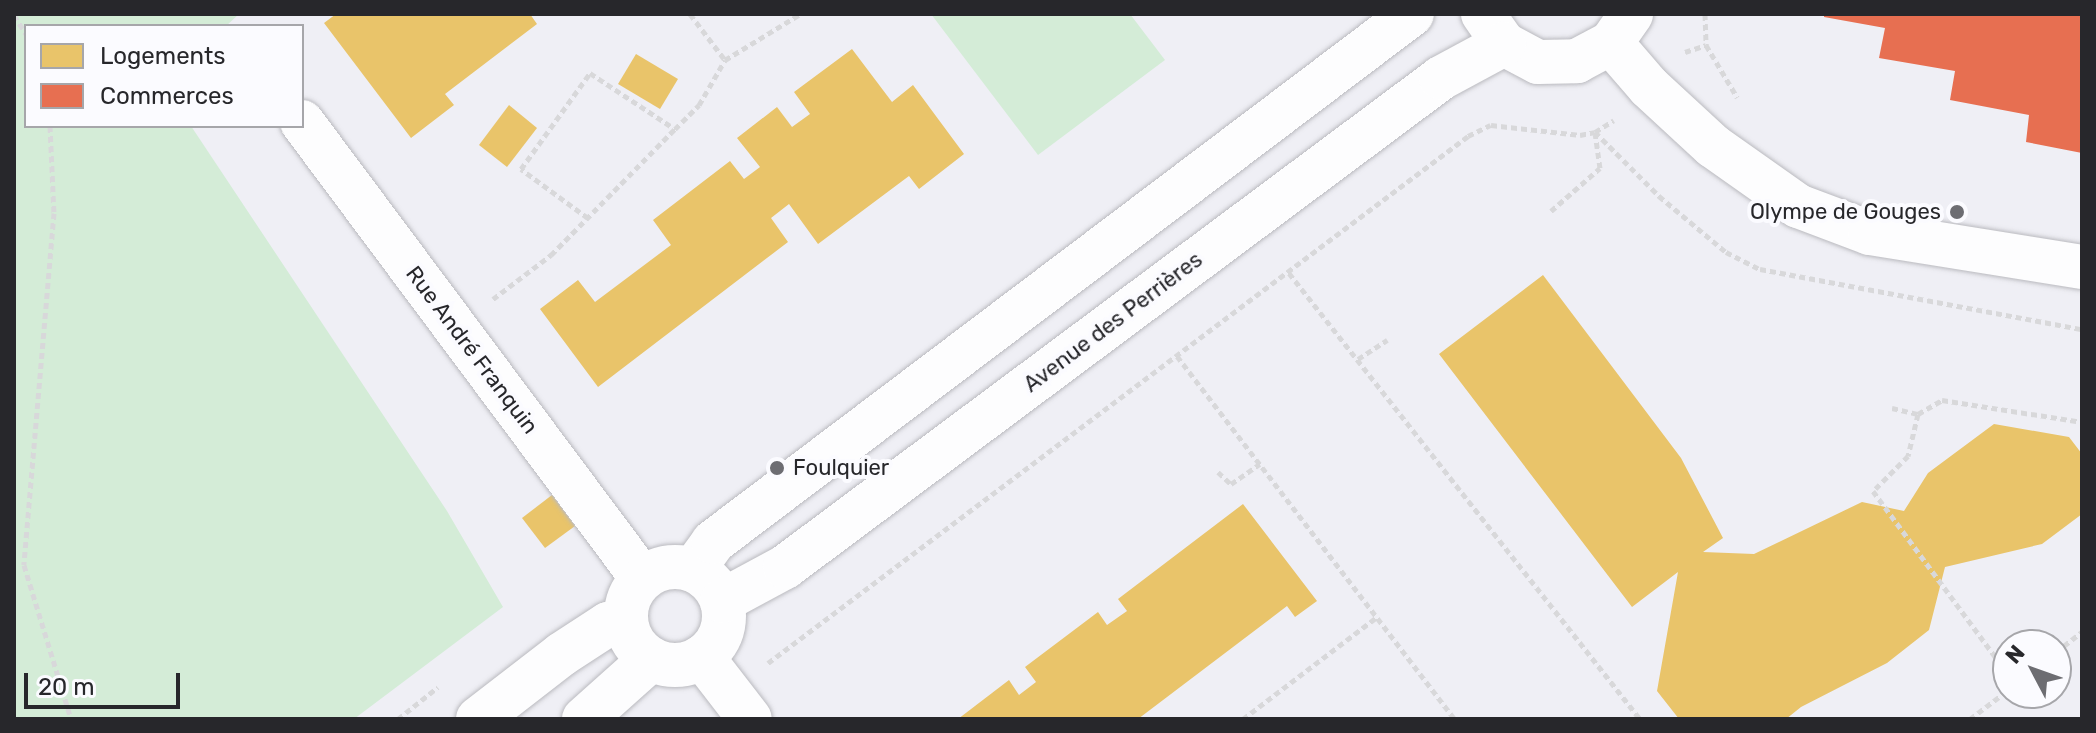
<!DOCTYPE html>
<meta charset="utf-8">
<style>
body{margin:0}
#map{position:relative;width:2096px;height:733px;overflow:hidden;background:#efeff5;font-family:Rubik,sans-serif}
div>[style]{position:absolute}
.green>*{inset:0;background:#d4ecd7}
.homes>*{inset:0;background:#e9c46a}
.shops>*{inset:0;background:#e76f51}
.path>*{height:5px;margin-top:-2.5px;transform-origin:0;background:repeating-linear-gradient(90deg,#d8d8da 0 6px,transparent 0 10px)}
.roads{filter:drop-shadow(0 0 2px #bababf) drop-shadow(0 0 2px #bababf)}
.minor>*{height:44px;margin:-22px;padding:0 22px;transform-origin:22px;border-radius:22px;background:#fdfdfe}
.tertiary>*{height:44px;margin:-22px;padding:0 22px;transform-origin:22px;border-radius:22px;background:#fdfdfe}
.tertiary>.ring{margin:-22px;padding:0;box-sizing:content-box;background:none;border:44px solid #fdfdfe;border-radius:50%}
.dots>*{width:22px;height:22px;translate:-50% -50%;box-sizing:border-box;border:4px solid #fbfbff;border-radius:50%}
span{translate:-50% -50%;white-space:nowrap;text-align:center;line-height:1.15;-webkit-text-stroke:8px #fbfbff;paint-order:stroke}
.poi-label{font-size:22px;color:#27272b}
.right{translate:-100% -50%;text-align:right}
.left{translate:0 -50%;text-align:left}
.street-label{font-size:22px;color:#27272b}
.frame{position:absolute;inset:0;border:16px solid #27272b;pointer-events:none}
.legend{position:absolute;left:24px;top:24px;width:280px;height:104px;box-sizing:border-box;background:#fbfbff;border:2px solid #a6a6aa;margin:0;padding:10px 14px;list-style:none;font-size:24px;color:#27272b}
.legend li{display:flex;align-items:center;gap:16px;height:40px}
.legend b{width:40px;border:2px solid #a6a6aa}
.north{position:absolute;left:1992px;top:629px;width:80px;height:80px;box-sizing:border-box;background:#fbfbff;border:2px solid #a6a6aa;border-radius:50%;rotate:311deg;font-size:22px;font-weight:700;line-height:32px;text-align:center;color:#27272b}
.north::after{content:'';display:block;margin:auto;width:28px;height:36px;background:#6d6d72;clip-path:polygon(50% 0,100% 100%,50% 72%,0 100%)}
.scale{position:absolute;left:24px;top:673px;width:156px;height:36px;box-sizing:border-box;border:4px solid #27272b;border-top:0;padding-left:10px;font-size:24px;line-height:28px;white-space:nowrap;color:#27272b;-webkit-text-stroke:6px #fbfbff;paint-order:stroke}
</style>
<div id="map">
<div class="green">
<div style="clip-path:polygon(14px 14px,239px 14px,226px 26px,26px 26px,26px 126px,191px 126px,447px 511px,503px 607px,354px 719px,14px 719px)"></div>
<div style="clip-path:polygon(931px 14px,1130px 14px,1165px 60px,1038px 155px)"></div>
</div>
<div class="homes">
<div style="clip-path:polygon(336px 14px,530px 14px,537px 24px,445px 94px,454px 105px,411px 138px,324px 23px)"></div>
<div style="clip-path:polygon(852px 49px,892px 102px,913px 85px,964px 154px,919px 189px,909px 176px,818px 244px,789px 204px,771px 218px,788px 242px,598px 387px,540px 309px,578px 280px,595px 302px,671px 245px,653px 220px,730px 161px,744px 179px,760px 167px,737px 138px,777px 107px,792px 127px,810px 114px,794px 92px)"></div>
<div style="clip-path:polygon(636px 54px,678px 79px,660px 109px,618px 84px)"></div>
<div style="clip-path:polygon(509px 105px,537px 128px,507px 167px,479px 145px)"></div>
<div style="clip-path:polygon(1543px 275px,1681px 458px,1723px 538px,1703px 552px,1754px 554px,1862px 502px,1904px 511px,1928px 473px,1994px 424px,2069px 437px,2082px 454px,2082px 514px,2042px 544px,1945px 567px,1929px 630px,1887px 663px,1801px 707px,1786px 719px,1679px 719px,1657px 691px,1678px 572px,1632px 607px,1439px 354px)"></div>
<div style="clip-path:polygon(552px 495px,575px 526px,545px 548px,522px 518px)"></div>
<div style="clip-path:polygon(1243px 504px,1317px 601px,1295px 617px,1287px 606px,1138px 719px,958px 719px,1009px 680px,1019px 695px,1036px 682px,1025px 667px,1098px 612px,1107px 625px,1127px 611px,1118px 599px)"></div>
</div>
<div class="shops">
<div style="clip-path:polygon(1824px 14px,2082px 14px,2082px 153px,2026px 142px,2029px 115px,1950px 100px,1955px 71px,1879px 58px,1885px 28px,1824px 17px)"></div>
</div>
<div class="path">
<div style="left:690px;top:14px;width:58px;rotate:52.7deg"></div>
<div style="left:1705px;top:14px;width:31px;rotate:88deg"></div>
<div style="left:1706px;top:45px;width:61px;rotate:59.2deg"></div>
<div style="left:14px;top:15px;width:22px;rotate:58deg"></div>
<div style="left:1685px;top:52px;width:22px;rotate:-18deg"></div>
<div style="left:50px;top:126px;width:87px;rotate:87.4deg"></div>
<div style="left:54px;top:213px;width:353px;rotate:94.9deg"></div>
<div style="left:24px;top:565px;width:161px;rotate:73deg"></div>
<div style="left:1595px;top:132px;width:91px;rotate:45deg"></div>
<div style="left:1659px;top:196px;width:87px;rotate:39.9deg"></div>
<div style="left:1726px;top:252px;width:38px;rotate:27deg"></div>
<div style="left:1760px;top:269px;width:328px;rotate:10.6deg"></div>
<div style="left:1551px;top:211px;width:65px;rotate:-41.3deg"></div>
<div style="left:1600px;top:168px;width:34px;rotate:-98deg"></div>
<div style="left:588px;top:218px;width:83px;rotate:-143.8deg"></div>
<div style="left:521px;top:169px;width:118px;rotate:-54.3deg"></div>
<div style="left:590px;top:73px;width:102px;rotate:33.4deg"></div>
<div style="left:1289px;top:273px;width:568px;rotate:51.8deg"></div>
<div style="left:493px;top:299px;width:73px;rotate:-37.2deg"></div>
<div style="left:551px;top:255px;width:177px;rotate:-45.5deg"></div>
<div style="left:675px;top:129px;width:34px;rotate:-45deg"></div>
<div style="left:699px;top:105px;width:52px;rotate:-60deg"></div>
<div style="left:725px;top:60px;width:88px;rotate:-31.5deg"></div>
<div style="left:1177px;top:356px;width:457px;rotate:52.6deg"></div>
<div style="left:1358px;top:359px;width:35px;rotate:-33deg"></div>
<div style="left:1892px;top:408px;width:27px;rotate:13deg"></div>
<div style="left:1918px;top:414px;width:43px;rotate:103.4deg"></div>
<div style="left:1908px;top:456px;width:49px;rotate:135deg"></div>
<div style="left:1873px;top:491px;width:227px;rotate:53.6deg"></div>
<div style="left:1918px;top:414px;width:28px;rotate:-30deg"></div>
<div style="left:1942px;top:400px;width:142px;rotate:8.9deg"></div>
<div style="left:1218px;top:472px;width:18px;rotate:43deg"></div>
<div style="left:1231px;top:484px;width:35px;rotate:-35deg"></div>
<div style="left:2056px;top:652px;width:33px;rotate:-38deg"></div>
<div style="left:768px;top:663px;width:876px;rotate:-36.97deg"></div>
<div style="left:1468px;top:136px;width:25px;rotate:-26deg"></div>
<div style="left:1491px;top:125px;width:90px;rotate:6.4deg"></div>
<div style="left:1580px;top:135px;width:15px;rotate:-11deg"></div>
<div style="left:1595px;top:132px;width:22px;rotate:-32deg"></div>
<div style="left:398px;top:719px;width:51px;rotate:-38.7deg"></div>
<div style="left:1243px;top:719px;width:168px;rotate:-37.3deg"></div>
<div style="left:1970px;top:719px;width:48px;rotate:-37.3deg"></div>
</div>
<div class="roads">
<div class="minor">
<div style="left:302px;top:122px;width:569px;rotate:53.29deg"></div>
<div style="left:702px;top:657px;width:78px;rotate:52.3deg"></div>
</div>
<div class="tertiary">
<div style="left:1483px;top:14px;width:37px;rotate:55deg"></div>
<div style="left:1504px;top:44px;width:38px;rotate:28deg"></div>
<div style="left:1538px;top:62px;width:39px;rotate:-1deg"></div>
<div style="left:1577px;top:61px;width:38px;rotate:-28deg"></div>
<div style="left:1611px;top:43px;width:35px;rotate:-55deg"></div>
<div style="left:1611px;top:43px;width:58px;rotate:49.2deg"></div>
<div style="left:1649px;top:87px;width:87px;rotate:42.7deg"></div>
<div style="left:1713px;top:146px;width:104px;rotate:35.2deg"></div>
<div style="left:1798px;top:206px;width:77px;rotate:20.6deg"></div>
<div style="left:1870px;top:233px;width:215px;rotate:9.1deg"></div>
<div class="ring" style="left:626px;top:567px;width:54px;height:54px"></div>
<div style="left:693px;top:570px;width:34px;rotate:-54deg"></div>
<div style="left:713px;top:542px;width:876px;rotate:-37.07deg"></div>
<div style="left:722px;top:601px;width:72px;rotate:-28.4deg"></div>
<div style="left:785px;top:567px;width:818px;rotate:-36.7deg"></div>
<div style="left:1441px;top:78px;width:72px;rotate:-28.4deg"></div>
<div style="left:478px;top:719px;width:106px;rotate:-37.7deg"></div>
<div style="left:562px;top:654px;width:55px;rotate:-33.1deg"></div>
<div style="left:608px;top:624px;width:17px;rotate:-10deg"></div>
<div style="left:584px;top:719px;width:90px;rotate:-41.8deg"></div>
</div>
</div>
<div class="dots">
<div style="left:1957px;top:212px;background:#6d6d72"></div>
<div style="left:777px;top:468px;background:#6d6d72"></div>
</div>
<div class="poi-label">
<span class="right" style="left:1941px;top:212px">Olympe de Gouges</span>
<span class="left" style="left:793px;top:468px">Foulquier</span>
</div>
<div class="street-label">
<span style="left:1113px;top:322px;rotate:-37deg">Avenue des Perrières</span>
<span style="left:472px;top:350px;rotate:53deg">Rue André Franquin</span>
</div>
<div class="frame"></div>
<ul class="legend">
<li><b style="height:22px;background:#e9c46a"></b>Logements</li>
<li><b style="height:22px;background:#e76f51"></b>Commerces</li>
</ul>
<div class="north">N</div>
<div class="scale">20 m</div>
</div>
